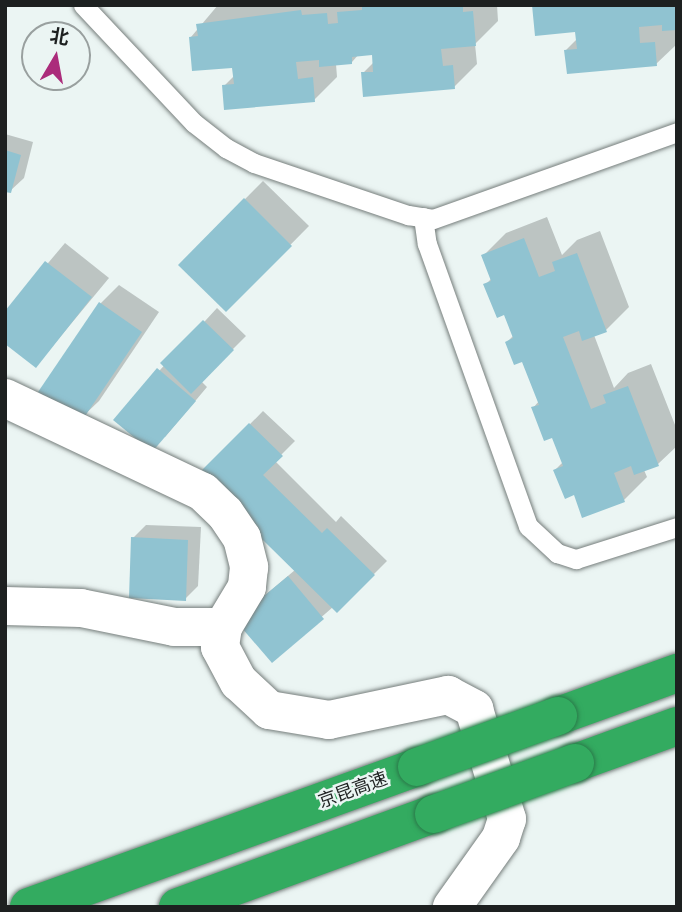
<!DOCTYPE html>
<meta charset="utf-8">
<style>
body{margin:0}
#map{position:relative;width:682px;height:912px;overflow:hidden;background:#ebf5f3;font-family:Rubik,"Noto Sans SC",sans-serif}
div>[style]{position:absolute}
.shadow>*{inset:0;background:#0003}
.building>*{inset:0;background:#90c3d1}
.roads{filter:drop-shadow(0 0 2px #767e7c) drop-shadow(0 0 2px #767e7c)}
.lane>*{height:19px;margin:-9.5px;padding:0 9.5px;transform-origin:9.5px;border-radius:9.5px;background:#fff}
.street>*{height:38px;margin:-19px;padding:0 19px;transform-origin:19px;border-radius:19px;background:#fff}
.highway>*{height:38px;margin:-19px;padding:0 19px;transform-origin:19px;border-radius:19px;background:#33ab60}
.bridges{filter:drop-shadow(0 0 2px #2b7a4a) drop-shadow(0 0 2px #2b7a4a)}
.highway-bridge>*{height:38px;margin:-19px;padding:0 19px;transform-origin:19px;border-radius:19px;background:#33ab60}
span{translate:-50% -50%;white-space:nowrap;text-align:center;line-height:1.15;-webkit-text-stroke:5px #ebf5f3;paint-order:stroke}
.street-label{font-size:18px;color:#1d2020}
.frame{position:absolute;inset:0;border:7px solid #1d2020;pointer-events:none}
.north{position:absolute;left:21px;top:21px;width:70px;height:70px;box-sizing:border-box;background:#ebf5f3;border:2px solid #99a09f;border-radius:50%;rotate:10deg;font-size:19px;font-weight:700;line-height:28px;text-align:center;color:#1d2020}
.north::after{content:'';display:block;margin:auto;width:24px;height:32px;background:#ab2c7b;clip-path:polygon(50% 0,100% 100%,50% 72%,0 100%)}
</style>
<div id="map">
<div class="shadow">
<div style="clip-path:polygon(218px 5px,497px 5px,498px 21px,475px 44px,477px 64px,454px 87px,363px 73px,374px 62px,373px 53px,359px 54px,352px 62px,336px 64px,337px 77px,314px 100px,224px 86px,235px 75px,234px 66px,191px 37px)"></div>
<div style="clip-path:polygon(677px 5px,677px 44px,656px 64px,566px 50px,577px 39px)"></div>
<div style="clip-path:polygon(5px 134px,33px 142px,24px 178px,10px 191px,5px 190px)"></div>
<div style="clip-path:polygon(263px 181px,309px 226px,226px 310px,180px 265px)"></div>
<div style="clip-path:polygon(547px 217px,562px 255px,577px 240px,600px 231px,629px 307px,606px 330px,594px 335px,614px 388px,628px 373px,651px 364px,677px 430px,677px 446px,658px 464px,644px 470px,647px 477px,624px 500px,575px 493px,555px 470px,563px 462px,553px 436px,533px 408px,539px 401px,523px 360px,507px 342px,514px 335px,505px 313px,486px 284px,492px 278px,483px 256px,506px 233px)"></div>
<div style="clip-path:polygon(65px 243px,109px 278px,36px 366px,5px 314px)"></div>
<div style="clip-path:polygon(119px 285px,159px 312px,99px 401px,80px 419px,101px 303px)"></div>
<div style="clip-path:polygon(217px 308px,246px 336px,201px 381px,207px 387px,165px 437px,115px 419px)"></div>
<div style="clip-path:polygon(263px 411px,295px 441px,275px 461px,336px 522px,341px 516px,387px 561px,337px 611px,333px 607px,272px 660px,251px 607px,295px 570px,200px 475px)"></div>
<div style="clip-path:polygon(146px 525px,201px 527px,198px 586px,185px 599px,133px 538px)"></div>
</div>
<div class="building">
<div style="clip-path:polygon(362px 5px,463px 5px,463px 12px,473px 11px,476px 46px,441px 49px,443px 66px,453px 65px,455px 89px,363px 97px,361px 72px,373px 72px,372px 55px,352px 57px,352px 64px,319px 67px,319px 60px,296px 62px,298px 79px,313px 77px,315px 102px,224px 110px,222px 85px,234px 84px,232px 68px,192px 71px,189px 37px,198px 36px,196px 24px,301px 10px,302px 15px,327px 13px,328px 24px,338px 23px,337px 12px,362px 10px)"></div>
<div style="clip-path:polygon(532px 5px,677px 5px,677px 30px,662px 31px,662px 25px,639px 27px,640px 43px,655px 42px,657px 66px,567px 74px,564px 50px,577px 49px,575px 32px,535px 36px)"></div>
<div style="clip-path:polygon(5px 150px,21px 155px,11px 193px,5px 192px)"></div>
<div style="clip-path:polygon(244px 198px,292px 246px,226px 312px,178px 265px)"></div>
<div style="clip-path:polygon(524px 238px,539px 277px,555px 271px,552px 262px,577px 253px,607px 332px,582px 341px,579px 331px,563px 337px,591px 409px,606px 403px,603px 395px,628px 386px,659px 466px,634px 475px,631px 466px,614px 473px,625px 502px,582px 518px,574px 495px,565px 499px,553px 470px,563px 466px,552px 438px,544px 441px,531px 407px,539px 405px,522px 362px,514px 365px,505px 342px,513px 338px,504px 315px,497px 318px,483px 284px,491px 281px,481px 255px)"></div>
<div style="clip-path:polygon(45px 261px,92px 297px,36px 368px,5px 344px,5px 311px)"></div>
<div style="clip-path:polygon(99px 302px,142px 332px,81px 422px,38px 392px)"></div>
<div style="clip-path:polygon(203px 320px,234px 350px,191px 394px,160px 363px)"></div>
<div style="clip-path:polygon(157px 368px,196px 401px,152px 452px,113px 420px)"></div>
<div style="clip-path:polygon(249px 423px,283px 456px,263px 475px,322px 533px,327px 528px,375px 575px,337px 613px,197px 475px)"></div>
<div style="clip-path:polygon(131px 537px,188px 540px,186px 601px,129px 598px)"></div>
<div style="clip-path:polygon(288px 576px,324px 619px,272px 663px,235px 620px)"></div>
</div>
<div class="roads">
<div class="lane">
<div style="left:83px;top:5px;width:162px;rotate:46.8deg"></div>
<div style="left:194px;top:123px;width:41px;rotate:38deg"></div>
<div style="left:226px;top:148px;width:32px;rotate:28deg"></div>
<div style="left:254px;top:163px;width:163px;rotate:18.7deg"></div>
<div style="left:408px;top:215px;width:25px;rotate:9deg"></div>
<div style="left:433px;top:219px;width:259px;rotate:-19.6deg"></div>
<div style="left:423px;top:217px;width:27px;rotate:82deg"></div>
<div style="left:427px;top:244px;width:300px;rotate:70.3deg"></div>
<div style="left:528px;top:526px;width:40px;rotate:43deg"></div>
<div style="left:557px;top:553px;width:20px;rotate:18deg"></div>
<div style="left:576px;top:559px;width:106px;rotate:-17.6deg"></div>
</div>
<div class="street">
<div style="left:5px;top:398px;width:219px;rotate:25.4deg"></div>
<div style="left:203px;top:492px;width:30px;rotate:44deg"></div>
<div style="left:225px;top:513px;width:30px;rotate:56deg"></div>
<div style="left:242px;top:538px;width:30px;rotate:76deg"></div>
<div style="left:249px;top:567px;width:20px;rotate:96deg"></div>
<div style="left:247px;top:587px;width:47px;rotate:121deg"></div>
<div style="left:223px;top:627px;width:20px;rotate:99deg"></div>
<div style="left:220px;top:647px;width:40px;rotate:62deg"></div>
<div style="left:239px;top:682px;width:41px;rotate:43deg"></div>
<div style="left:269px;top:710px;width:61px;rotate:9.5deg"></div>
<div style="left:329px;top:720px;width:122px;rotate:-11.9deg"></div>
<div style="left:448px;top:695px;width:30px;rotate:28deg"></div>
<div style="left:474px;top:709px;width:115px;rotate:73.3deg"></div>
<div style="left:507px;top:819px;width:20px;rotate:108deg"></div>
<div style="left:501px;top:838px;width:85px;rotate:125.4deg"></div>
<div style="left:5px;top:606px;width:76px;rotate:1.5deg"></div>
<div style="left:81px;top:608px;width:95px;rotate:11.5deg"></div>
<div style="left:174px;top:627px;width:49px"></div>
</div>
<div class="highway">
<div style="left:558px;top:716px;width:127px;rotate:-19.9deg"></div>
<div style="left:575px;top:763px;width:109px;rotate:-19.9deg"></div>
<div style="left:29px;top:907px;width:412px;rotate:-19.8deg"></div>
<div style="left:178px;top:907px;width:272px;rotate:-20deg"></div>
</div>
</div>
<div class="bridges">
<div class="highway-bridge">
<div style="left:417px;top:767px;width:150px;rotate:-19.9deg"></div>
<div style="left:434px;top:814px;width:150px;rotate:-19.9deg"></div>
</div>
</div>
<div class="street-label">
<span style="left:353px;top:790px;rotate:-20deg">京昆高速</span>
</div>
<div class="frame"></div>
<div class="north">北</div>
</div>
